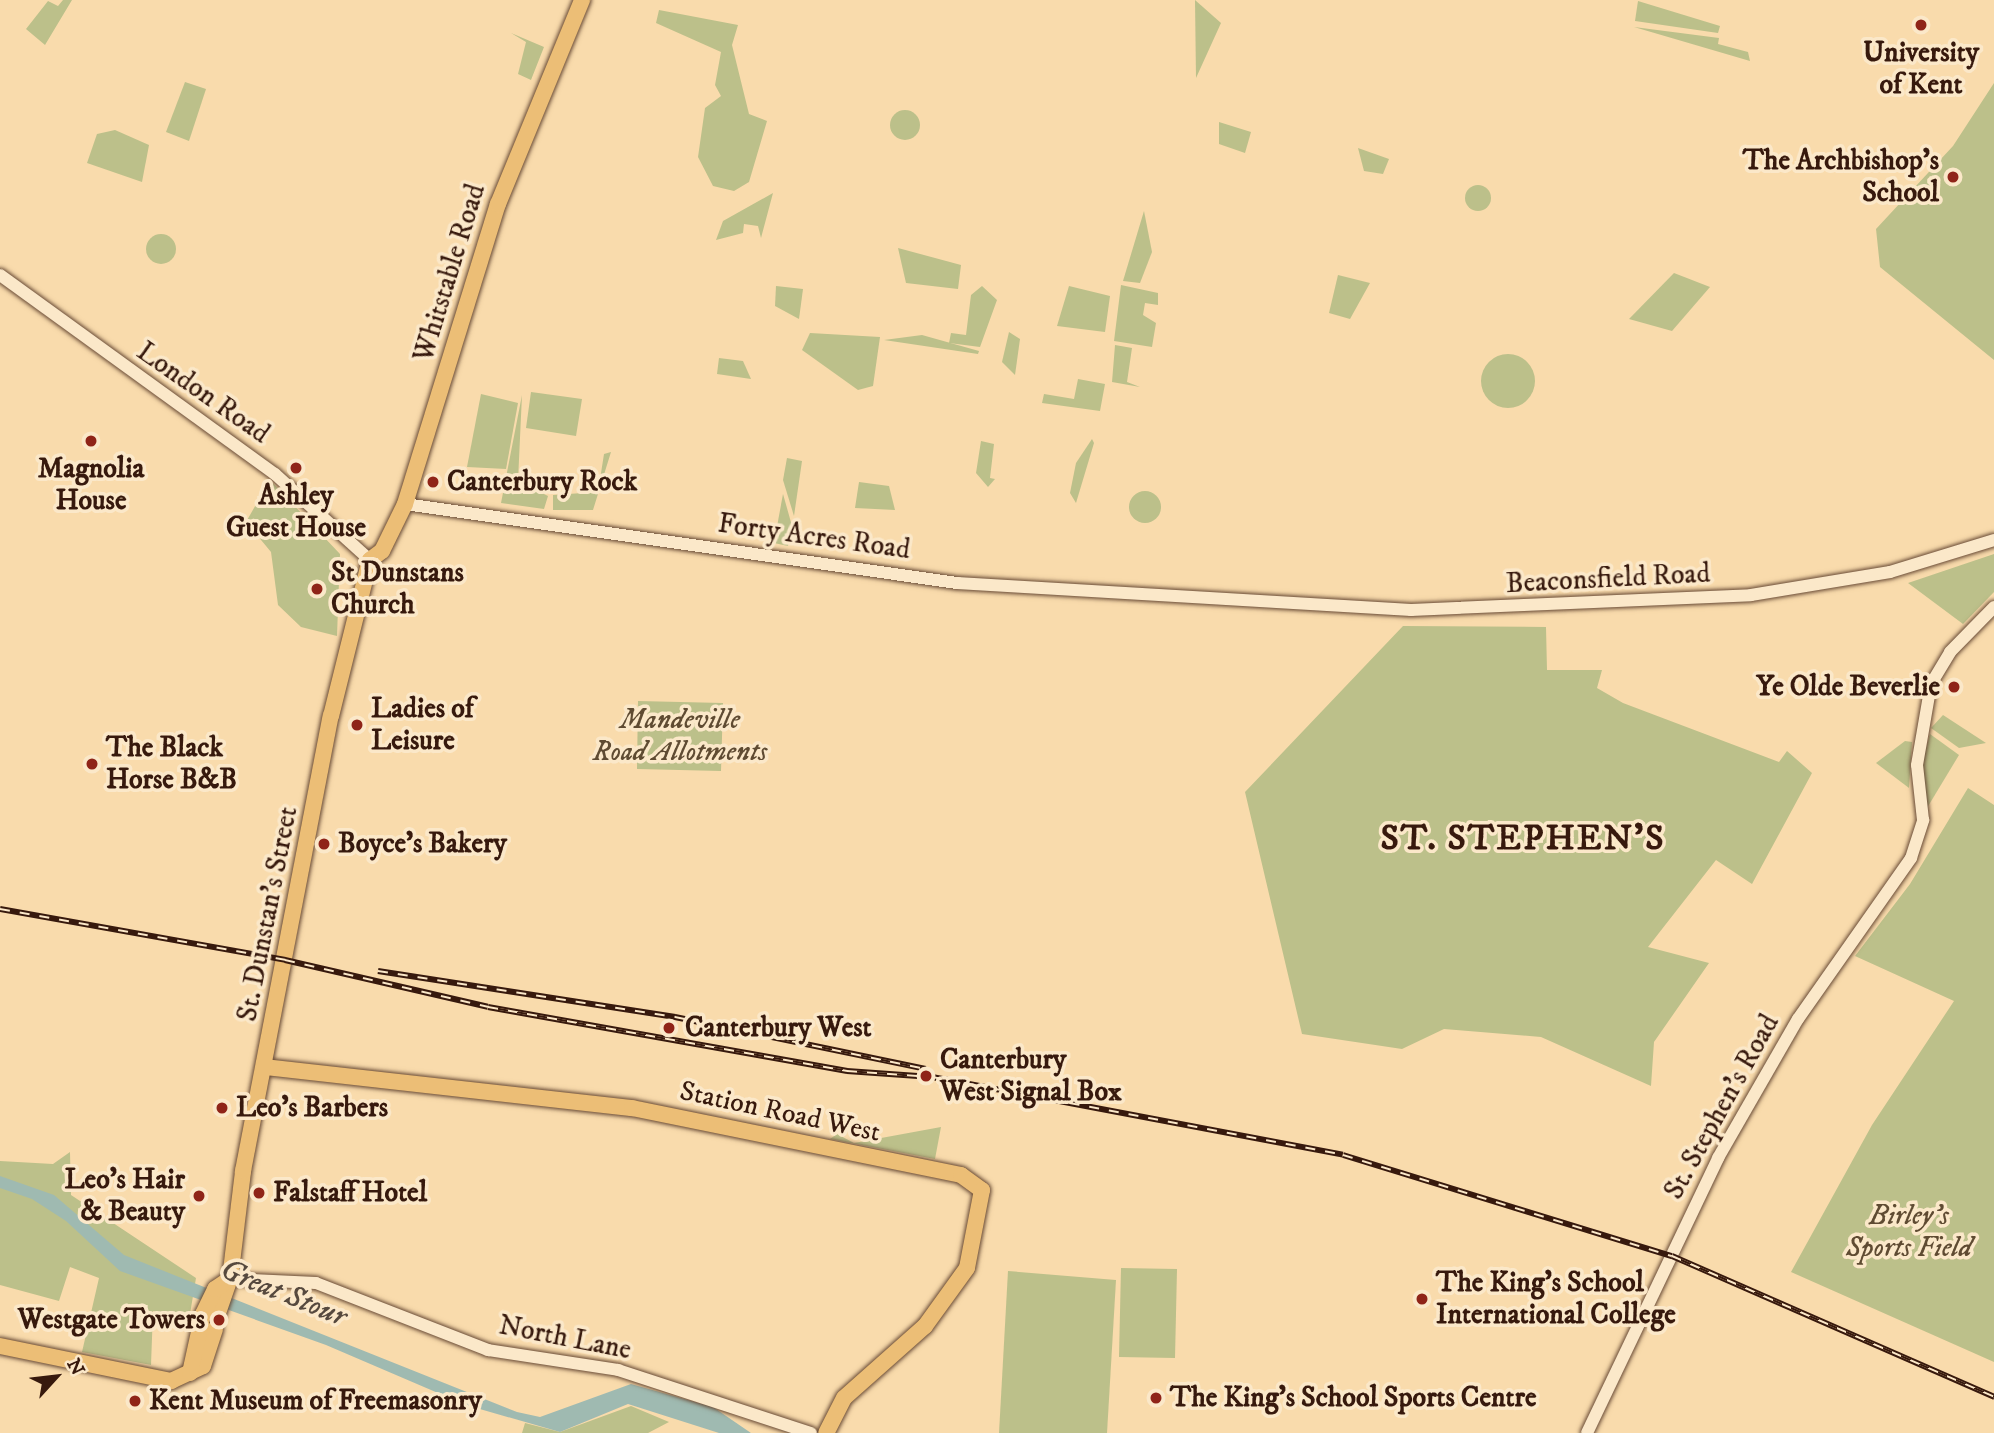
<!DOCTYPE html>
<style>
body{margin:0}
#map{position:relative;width:1994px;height:1433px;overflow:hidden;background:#f9dbac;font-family:"IM FELL DW Pica",serif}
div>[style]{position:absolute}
.green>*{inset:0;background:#bcc08a}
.round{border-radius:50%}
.water>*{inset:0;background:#9fbab1}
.roads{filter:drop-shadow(0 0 2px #684a35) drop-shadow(0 0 2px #684a35)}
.minor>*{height:12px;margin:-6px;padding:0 6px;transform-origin:6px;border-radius:6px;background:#fbe8c9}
.major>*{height:16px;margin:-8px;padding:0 8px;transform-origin:8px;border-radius:8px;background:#ecbe76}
.rail>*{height:6px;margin-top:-3px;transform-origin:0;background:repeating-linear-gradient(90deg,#fbe8c9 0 10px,#37190d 0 20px);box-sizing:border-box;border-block:2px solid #37190d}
.dots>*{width:19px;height:19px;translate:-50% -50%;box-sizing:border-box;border:4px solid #fbe8c9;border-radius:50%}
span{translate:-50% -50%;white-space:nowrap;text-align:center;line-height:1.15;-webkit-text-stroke:7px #fbe8c9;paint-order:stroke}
.poi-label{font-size:28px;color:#37190d;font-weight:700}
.right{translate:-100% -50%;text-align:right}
.left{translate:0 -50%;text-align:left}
.street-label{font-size:28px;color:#37190d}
.park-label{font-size:28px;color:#5f4b32;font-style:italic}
.water-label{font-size:30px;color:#56493e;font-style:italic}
.district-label{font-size:35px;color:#37190d;font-weight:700;letter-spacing:2px}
.north{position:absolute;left:21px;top:1342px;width:70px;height:70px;-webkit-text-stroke:5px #fbe8c9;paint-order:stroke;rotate:63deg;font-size:19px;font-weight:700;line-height:28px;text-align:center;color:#37190d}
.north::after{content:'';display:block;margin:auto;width:24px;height:32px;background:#37190d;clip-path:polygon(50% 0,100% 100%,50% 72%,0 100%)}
</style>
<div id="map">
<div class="green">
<div style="clip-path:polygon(63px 0,72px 0,45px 45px,26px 29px,48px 1px,58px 6px)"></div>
<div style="clip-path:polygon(1195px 0,1221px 23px,1196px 78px)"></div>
<div style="clip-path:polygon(1638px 1px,1720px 26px,1718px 33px,1635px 21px)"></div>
<div style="clip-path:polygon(659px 10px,738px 25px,732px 45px,749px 114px,767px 121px,749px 182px,734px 191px,713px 186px,698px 157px,705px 108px,721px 96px,715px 85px,721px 52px,656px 23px)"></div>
<div style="clip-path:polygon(1634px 27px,1719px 38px,1718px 44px,1748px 52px,1750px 61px)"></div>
<div style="clip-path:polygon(511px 33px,544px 47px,531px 80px,518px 74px,526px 42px)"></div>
<div style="clip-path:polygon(185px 82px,206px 89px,189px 141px,166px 132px)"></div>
<div style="clip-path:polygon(1994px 83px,1994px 360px,1880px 267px,1876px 229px,1953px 146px)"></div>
<div class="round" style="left:890px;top:110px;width:30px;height:30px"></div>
<div style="clip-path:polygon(1219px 122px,1251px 132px,1245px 153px,1219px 144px)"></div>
<div style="clip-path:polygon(115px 130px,149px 145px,142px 182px,87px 163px,97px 134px)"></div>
<div style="clip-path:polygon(1358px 148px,1389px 159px,1383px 174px,1364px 171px)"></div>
<div class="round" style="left:1465px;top:185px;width:26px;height:26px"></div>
<div style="clip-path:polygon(773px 193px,761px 238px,758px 226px,744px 224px,743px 233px,716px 240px,723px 221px)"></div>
<div style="clip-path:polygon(1144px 211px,1152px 252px,1140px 283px,1123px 281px)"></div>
<div class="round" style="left:146px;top:234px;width:30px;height:30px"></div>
<div style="clip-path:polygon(898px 248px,961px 265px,958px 289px,906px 283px)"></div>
<div style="clip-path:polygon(1674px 273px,1710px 287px,1672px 331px,1629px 319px)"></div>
<div style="clip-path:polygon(1338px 275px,1370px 283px,1350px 319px,1329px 313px)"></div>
<div style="clip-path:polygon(1121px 285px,1158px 293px,1158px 305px,1145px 303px,1143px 315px,1156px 323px,1152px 347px,1114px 341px)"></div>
<div style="clip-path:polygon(776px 286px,803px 289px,799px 319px,775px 306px)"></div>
<div style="clip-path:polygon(982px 286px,997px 300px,980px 347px,949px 343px,951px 333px,966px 335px,971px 295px)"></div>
<div style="clip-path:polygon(1069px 286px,1110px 296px,1105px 332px,1057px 326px)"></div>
<div style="clip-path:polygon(1009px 332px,1020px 339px,1015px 375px,1002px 362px)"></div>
<div style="clip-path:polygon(810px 333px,880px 337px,873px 386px,858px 390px,802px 350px)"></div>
<div style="clip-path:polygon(922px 335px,979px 351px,978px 354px,884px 340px)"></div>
<div style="clip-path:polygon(1115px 345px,1132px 348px,1127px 382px,1140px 387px,1112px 382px)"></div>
<div class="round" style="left:1481px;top:354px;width:54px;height:54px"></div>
<div style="clip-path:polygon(719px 358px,743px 361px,751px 379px,717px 374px)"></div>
<div style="clip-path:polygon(1078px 379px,1105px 384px,1100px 411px,1042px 403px,1044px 394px,1074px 399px)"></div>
<div style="clip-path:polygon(531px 392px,582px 399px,576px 436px,526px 428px)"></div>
<div style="clip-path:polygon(481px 394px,518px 403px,506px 469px,467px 467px)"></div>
<div style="clip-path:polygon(522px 395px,518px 481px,548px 496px,544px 509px,501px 503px)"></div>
<div style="clip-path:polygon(1092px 439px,1094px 443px,1076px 503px,1070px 493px,1076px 463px)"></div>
<div style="clip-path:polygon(981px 441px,994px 444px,990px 478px,995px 479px,988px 487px,976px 473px)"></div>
<div style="clip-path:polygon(611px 452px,593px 510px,553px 510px,553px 495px,598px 492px,604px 454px)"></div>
<div style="clip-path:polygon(787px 458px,802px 461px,794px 516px,783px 480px)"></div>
<div style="clip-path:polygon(270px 480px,340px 554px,337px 636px,301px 627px,278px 605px,271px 552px,246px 522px)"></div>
<div style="clip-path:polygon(859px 482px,889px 486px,895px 510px,855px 508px)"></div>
<div class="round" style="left:1129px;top:491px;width:32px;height:32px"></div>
<div style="clip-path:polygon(783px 494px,792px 526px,788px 546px,774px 543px)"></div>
<div style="clip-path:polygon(1994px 554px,1994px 592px,1963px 624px,1908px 583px)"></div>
<div style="clip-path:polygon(1403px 626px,1546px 627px,1547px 670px,1602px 670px,1597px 688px,1623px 703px,1779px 762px,1787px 751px,1812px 773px,1752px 884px,1716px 860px,1648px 947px,1709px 963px,1654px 1042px,1651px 1086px,1541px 1037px,1444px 1029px,1402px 1049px,1302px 1034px,1245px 792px)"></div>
<div style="clip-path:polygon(638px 701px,723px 703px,721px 771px,637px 769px)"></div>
<div style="clip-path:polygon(1943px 715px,1986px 743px,1959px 748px,1931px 728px)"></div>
<div style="clip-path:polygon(1930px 734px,1959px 755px,1927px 808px,1922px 762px)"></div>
<div style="clip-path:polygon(1905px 741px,1912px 742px,1909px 788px,1876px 763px)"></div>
<div style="clip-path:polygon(1968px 788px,1994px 805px,1994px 1362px,1791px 1272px,1872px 1125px,1954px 1001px,1855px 956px,1910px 884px)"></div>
<div style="clip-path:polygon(941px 1127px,935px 1159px,830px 1139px,837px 1134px,854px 1143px)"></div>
<div style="clip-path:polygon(70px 1152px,71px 1195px,196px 1278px,189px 1320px,153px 1311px,151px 1365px,82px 1352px,99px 1278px,70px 1267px,59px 1301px,0 1285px,0 1161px,53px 1164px)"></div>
<div style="clip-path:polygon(1121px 1268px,1177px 1269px,1175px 1358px,1119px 1357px)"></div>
<div style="clip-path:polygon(1008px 1271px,1116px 1280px,1107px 1433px,999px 1433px)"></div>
<div style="clip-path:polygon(631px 1406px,669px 1422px,648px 1433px,522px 1433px,525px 1423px,560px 1432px)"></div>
</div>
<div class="water">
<div style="clip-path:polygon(0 1176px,54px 1195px,124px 1255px,517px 1412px,540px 1417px,631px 1384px,713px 1407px,751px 1433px,719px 1433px,628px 1404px,560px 1432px,466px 1405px,326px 1345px,120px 1271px,66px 1221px,32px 1199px,0 1188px)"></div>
</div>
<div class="roads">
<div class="minor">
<div style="left:0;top:275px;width:339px;rotate:35.9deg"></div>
<div style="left:275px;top:474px;width:128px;rotate:42.2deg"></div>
<div style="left:405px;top:504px;width:558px;rotate:8.14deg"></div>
<div style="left:957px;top:583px;width:455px;rotate:3.4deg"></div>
<div style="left:1411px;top:610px;width:340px;rotate:-2.5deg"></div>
<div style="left:1751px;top:595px;width:141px;rotate:-9.4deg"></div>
<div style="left:1890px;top:572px;width:109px;rotate:-17.1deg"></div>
<div style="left:230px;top:1279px;width:86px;rotate:2.7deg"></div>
<div style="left:316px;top:1283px;width:185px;rotate:21.3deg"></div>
<div style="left:488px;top:1350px;width:132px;rotate:8.7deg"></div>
<div style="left:618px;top:1370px;width:203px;rotate:18.1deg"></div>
<div style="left:1587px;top:1433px;width:305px;rotate:-64.5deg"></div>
<div style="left:1718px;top:1158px;width:160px;rotate:-60.1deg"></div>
<div style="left:1798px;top:1019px;width:197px;rotate:-54.9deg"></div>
<div style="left:1911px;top:858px;width:40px;rotate:-72deg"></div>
<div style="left:1923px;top:820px;width:55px;rotate:-96.2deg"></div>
<div style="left:1917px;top:765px;width:82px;rotate:-80.2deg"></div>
<div style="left:1931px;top:684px;width:37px;rotate:-59deg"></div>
<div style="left:1950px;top:652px;width:63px;rotate:-45.6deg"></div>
</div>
<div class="major">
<div style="left:265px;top:1067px;width:369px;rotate:6.4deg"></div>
<div style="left:632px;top:1108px;width:336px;rotate:11.5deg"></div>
<div style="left:961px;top:1175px;width:26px;rotate:36deg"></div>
<div style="left:982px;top:1190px;width:79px;rotate:100.9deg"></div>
<div style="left:967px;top:1268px;width:72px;rotate:125.9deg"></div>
<div style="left:925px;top:1326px;width:108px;rotate:138.4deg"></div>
<div style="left:844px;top:1398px;width:39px;rotate:117deg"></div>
<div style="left:217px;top:1316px;width:39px;rotate:-71deg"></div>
<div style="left:230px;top:1279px;width:109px;rotate:-83.1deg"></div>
<div style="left:243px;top:1171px;width:463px;rotate:-79.1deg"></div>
<div style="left:331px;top:716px;width:161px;rotate:-76deg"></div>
<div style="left:370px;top:560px;width:15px;rotate:-37deg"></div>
<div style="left:382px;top:551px;width:52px;rotate:-63.9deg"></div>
<div style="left:405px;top:504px;width:314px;rotate:-72.8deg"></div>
<div style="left:498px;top:204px;width:221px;rotate:-67.6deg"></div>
<div style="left:0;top:1346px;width:175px;rotate:11.6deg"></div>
<div style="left:171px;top:1381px;width:35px;rotate:-25deg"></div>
<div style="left:203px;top:1366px;width:39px;rotate:-72deg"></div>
<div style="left:190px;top:1373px;width:60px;rotate:-77.6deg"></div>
<div style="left:203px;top:1314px;width:28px;rotate:-64deg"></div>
<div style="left:215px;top:1289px;width:18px;rotate:-34deg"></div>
</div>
</div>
<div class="rail">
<div style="left:0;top:909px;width:290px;rotate:10.1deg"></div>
<div style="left:285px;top:960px;width:208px;rotate:13deg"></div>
<div style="left:488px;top:1007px;width:365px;rotate:10.1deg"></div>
<div style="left:847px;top:1071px;width:85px;rotate:4deg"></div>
<div style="left:932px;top:1077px;width:418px;rotate:10.7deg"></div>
<div style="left:1343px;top:1155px;width:344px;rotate:17.1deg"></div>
<div style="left:1672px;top:1256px;width:352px;rotate:23.6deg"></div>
<div style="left:378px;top:971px;width:301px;rotate:8.8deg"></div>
<div style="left:675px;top:1017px;width:256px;rotate:11.7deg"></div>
</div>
<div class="dots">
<div style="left:1921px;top:25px;background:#8f2418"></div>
<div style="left:1953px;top:177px;background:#8f2418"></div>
<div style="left:91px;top:441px;background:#8f2418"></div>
<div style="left:296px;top:468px;background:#8f2418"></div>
<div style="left:433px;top:482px;background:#8f2418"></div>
<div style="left:317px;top:589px;background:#8f2418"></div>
<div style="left:1954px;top:687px;background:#8f2418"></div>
<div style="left:357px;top:725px;background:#8f2418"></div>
<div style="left:92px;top:764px;background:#8f2418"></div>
<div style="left:324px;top:844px;background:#8f2418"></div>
<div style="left:669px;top:1028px;background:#8f2418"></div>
<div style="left:926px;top:1076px;background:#8f2418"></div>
<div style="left:222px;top:1108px;background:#8f2418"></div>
<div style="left:259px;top:1193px;background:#8f2418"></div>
<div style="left:199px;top:1196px;background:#8f2418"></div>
<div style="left:1422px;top:1299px;background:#8f2418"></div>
<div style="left:219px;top:1320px;background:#8f2418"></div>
<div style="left:1156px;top:1398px;background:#8f2418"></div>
<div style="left:135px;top:1401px;background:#8f2418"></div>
</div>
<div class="poi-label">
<span style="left:1921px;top:69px">University<br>of Kent</span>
<span class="right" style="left:1939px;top:177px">The Archbishop's<br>School</span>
<span style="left:91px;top:485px">Magnolia<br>House</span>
<span class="left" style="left:447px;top:482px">Canterbury Rock</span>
<span style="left:296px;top:512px">Ashley<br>Guest House</span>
<span class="left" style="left:331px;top:589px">St Dunstans<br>Church</span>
<span class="right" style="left:1940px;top:687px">Ye Olde Beverlie</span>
<span class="left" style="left:371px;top:725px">Ladies of<br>Leisure</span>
<span class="left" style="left:106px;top:764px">The Black<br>Horse B&amp;B</span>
<span class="left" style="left:338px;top:844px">Boyce's Bakery</span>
<span class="left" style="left:685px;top:1028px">Canterbury West</span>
<span class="left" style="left:940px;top:1076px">Canterbury<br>West Signal Box</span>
<span class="left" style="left:236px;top:1108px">Leo's Barbers</span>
<span class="right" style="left:185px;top:1196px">Leo's Hair<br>&amp; Beauty</span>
<span class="left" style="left:273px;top:1193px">Falstaff Hotel</span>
<span class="left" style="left:1436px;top:1299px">The King's School<br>International College</span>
<span class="right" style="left:205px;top:1320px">Westgate Towers</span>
<span class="left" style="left:1170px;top:1398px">The King's School Sports Centre</span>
<span class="left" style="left:149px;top:1401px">Kent Museum of Freemasonry</span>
</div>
<div class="street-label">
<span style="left:450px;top:273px;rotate:-73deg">Whitstable Road</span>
<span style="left:203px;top:393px;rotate:35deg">London Road</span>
<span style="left:814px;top:537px;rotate:8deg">Forty Acres Road</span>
<span style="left:1608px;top:579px;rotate:-3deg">Beaconsfield Road</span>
<span style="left:268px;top:914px;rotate:-79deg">St. Dunstan's Street</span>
<span style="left:1722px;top:1107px;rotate:-61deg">St. Stephen's Road</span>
<span style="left:780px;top:1112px;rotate:12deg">Station Road West</span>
<span style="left:565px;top:1338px;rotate:11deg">North Lane</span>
</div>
<div class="park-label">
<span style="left:680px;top:736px">Mandeville<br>Road Allotments</span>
<span style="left:1909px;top:1232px">Birley's<br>Sports Field</span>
</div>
<div class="water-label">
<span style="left:283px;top:1294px;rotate:22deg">Great Stour</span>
</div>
<div class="district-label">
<span style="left:1523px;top:839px">ST. STEPHEN'S</span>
</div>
<div class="north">N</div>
</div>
